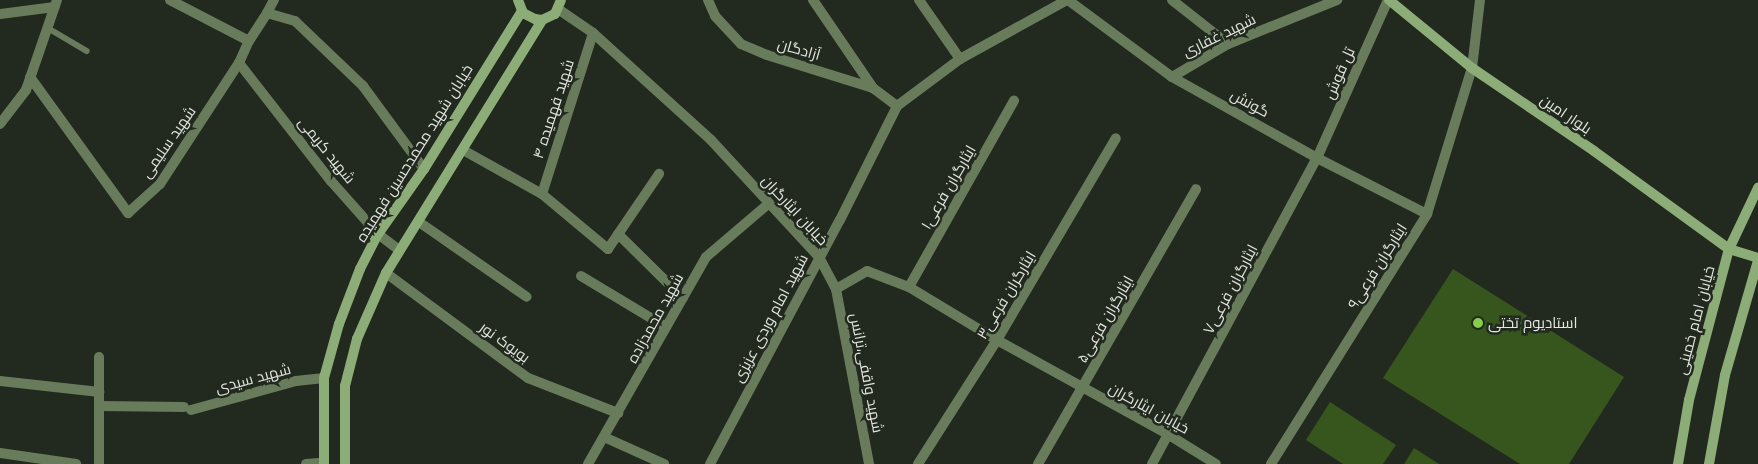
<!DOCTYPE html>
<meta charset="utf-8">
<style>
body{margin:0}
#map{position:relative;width:1758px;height:464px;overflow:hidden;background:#22291e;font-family:Helvetica,Cairo,sans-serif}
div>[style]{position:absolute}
.green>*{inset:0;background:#37561e}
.lane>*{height:5.5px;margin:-2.75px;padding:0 2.75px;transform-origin:2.75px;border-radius:2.75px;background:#687c5c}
.street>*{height:10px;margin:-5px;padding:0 5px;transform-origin:5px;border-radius:5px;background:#687c5c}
.secondary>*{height:10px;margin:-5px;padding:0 5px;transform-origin:5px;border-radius:5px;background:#8dad78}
.dots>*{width:14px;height:14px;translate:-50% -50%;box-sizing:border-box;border:2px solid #22291e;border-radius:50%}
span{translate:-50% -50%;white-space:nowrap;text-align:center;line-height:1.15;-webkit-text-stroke:5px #22291e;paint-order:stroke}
.street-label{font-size:15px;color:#e2e7e0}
.poi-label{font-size:15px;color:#e2e7e0}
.left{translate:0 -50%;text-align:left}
</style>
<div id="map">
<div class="green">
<div style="clip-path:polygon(1453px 269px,1624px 377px,1569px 464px,1520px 464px,1383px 378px)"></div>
<div style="clip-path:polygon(1330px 402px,1396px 445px,1383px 464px,1343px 464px,1306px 440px)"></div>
<div style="clip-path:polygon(1414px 448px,1439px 464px,1404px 464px)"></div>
</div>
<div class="lane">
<div style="left:48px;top:28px;width:45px;rotate:30.5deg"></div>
</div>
<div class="street">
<div style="left:170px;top:0;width:89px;rotate:27.4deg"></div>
<div style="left:708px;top:0;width:17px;rotate:66deg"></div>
<div style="left:715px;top:16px;width:38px;rotate:47deg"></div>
<div style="left:741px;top:44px;width:28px;rotate:23deg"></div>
<div style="left:767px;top:55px;width:111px;rotate:17.3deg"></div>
<div style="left:873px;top:88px;width:30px;rotate:37deg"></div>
<div style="left:813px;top:0;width:107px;rotate:55.7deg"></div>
<div style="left:919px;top:0;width:72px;rotate:55.2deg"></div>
<div style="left:1068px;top:0;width:129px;rotate:36.5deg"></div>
<div style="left:1172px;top:77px;width:166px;rotate:29.2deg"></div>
<div style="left:1317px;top:158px;width:123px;rotate:27deg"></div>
<div style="left:1172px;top:0;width:71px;rotate:38.2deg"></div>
<div style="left:558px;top:9px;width:42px;rotate:34.4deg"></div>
<div style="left:593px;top:33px;width:159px;rotate:42.2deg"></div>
<div style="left:711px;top:140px;width:159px;rotate:47.3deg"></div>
<div style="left:819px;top:257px;width:36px;rotate:62deg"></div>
<div style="left:836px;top:289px;width:36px;rotate:-30deg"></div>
<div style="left:867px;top:271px;width:45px;rotate:20.9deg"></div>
<div style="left:909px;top:287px;width:103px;rotate:31.1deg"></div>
<div style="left:997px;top:340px;width:196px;rotate:28.9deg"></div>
<div style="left:1169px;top:435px;width:55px;rotate:31.7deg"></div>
<div style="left:267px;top:13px;width:15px;rotate:-62deg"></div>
<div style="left:0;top:14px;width:55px;rotate:-7.3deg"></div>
<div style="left:239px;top:63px;width:150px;rotate:52.1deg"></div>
<div style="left:331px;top:181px;width:71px;rotate:48.4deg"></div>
<div style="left:378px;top:234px;width:26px;rotate:37deg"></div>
<div style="left:30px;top:77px;width:168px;rotate:54.2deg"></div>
<div style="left:128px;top:213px;width:43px;rotate:-42.2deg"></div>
<div style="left:160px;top:184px;width:145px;rotate:-56.9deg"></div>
<div style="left:239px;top:63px;width:24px;rotate:-66deg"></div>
<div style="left:249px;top:41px;width:33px;rotate:-57deg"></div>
<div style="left:267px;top:13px;width:29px;rotate:16deg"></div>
<div style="left:295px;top:21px;width:94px;rotate:43.7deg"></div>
<div style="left:363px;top:86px;width:103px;rotate:53.7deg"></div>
<div style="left:1172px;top:77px;width:65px;rotate:-30.5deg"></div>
<div style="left:1228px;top:44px;width:118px;rotate:-22deg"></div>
<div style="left:0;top:124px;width:43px;rotate:-52.6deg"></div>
<div style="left:26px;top:90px;width:95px;rotate:-71deg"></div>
<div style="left:463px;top:150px;width:90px;rotate:29.1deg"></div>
<div style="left:542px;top:194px;width:86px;rotate:39.8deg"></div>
<div style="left:608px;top:249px;width:91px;rotate:-55.8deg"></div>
<div style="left:542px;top:194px;width:169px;rotate:-72.4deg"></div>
<div style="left:419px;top:222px;width:131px;rotate:34.8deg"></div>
<div style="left:618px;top:234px;width:91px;rotate:44.6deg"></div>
<div style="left:386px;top:273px;width:177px;rotate:36.5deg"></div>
<div style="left:528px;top:378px;width:97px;rotate:21.3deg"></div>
<div style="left:581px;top:276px;width:99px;rotate:31deg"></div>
<div style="left:909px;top:287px;width:214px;rotate:-60.6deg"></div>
<div style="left:836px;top:289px;width:178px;rotate:79.3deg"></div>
<div style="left:99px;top:357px;width:107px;rotate:90deg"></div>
<div style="left:0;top:381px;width:100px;rotate:6.3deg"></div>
<div style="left:99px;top:406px;width:85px;rotate:0.7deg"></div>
<div style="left:191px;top:410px;width:109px;rotate:-15.4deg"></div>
<div style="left:296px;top:381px;width:28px;rotate:-6deg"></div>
<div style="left:604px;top:437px;width:66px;rotate:24.2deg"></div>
<div style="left:0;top:453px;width:77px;rotate:8.2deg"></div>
<div style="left:306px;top:464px;width:12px;rotate:-5deg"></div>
<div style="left:588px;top:464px;width:238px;rotate:-60.3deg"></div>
<div style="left:706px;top:257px;width:82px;rotate:-40.5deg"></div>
<div style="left:710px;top:464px;width:276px;rotate:-62deg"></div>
<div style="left:840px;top:220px;width:127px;rotate:-63.4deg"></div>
<div style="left:897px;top:106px;width:79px;rotate:-36.7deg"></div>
<div style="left:960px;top:59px;width:122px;rotate:-28.9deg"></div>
<div style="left:918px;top:464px;width:147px;rotate:-57.5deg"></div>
<div style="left:997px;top:340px;width:234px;rotate:-59.5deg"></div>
<div style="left:1038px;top:464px;width:317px;rotate:-60.1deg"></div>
<div style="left:1152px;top:464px;width:348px;rotate:-61.7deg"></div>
<div style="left:1317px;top:158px;width:173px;rotate:-65.8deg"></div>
<div style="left:1271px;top:464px;width:295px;rotate:-58deg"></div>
<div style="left:1427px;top:214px;width:153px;rotate:-72.9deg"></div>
<div style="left:1472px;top:68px;width:68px;rotate:-83.3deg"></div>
</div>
<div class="secondary">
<div style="left:518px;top:0;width:14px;rotate:69deg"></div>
<div style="left:523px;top:13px;width:13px;rotate:27deg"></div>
<div style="left:535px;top:19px;width:7px;rotate:8deg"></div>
<div style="left:542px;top:20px;width:14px;rotate:-25deg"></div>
<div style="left:555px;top:14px;width:15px;rotate:-67deg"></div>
<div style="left:1389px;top:0;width:107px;rotate:39.3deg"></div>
<div style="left:1472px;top:68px;width:148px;rotate:34.2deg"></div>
<div style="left:1594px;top:151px;width:167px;rotate:36deg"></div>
<div style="left:1729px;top:249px;width:30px;rotate:17deg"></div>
<div style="left:324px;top:464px;width:86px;rotate:-90deg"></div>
<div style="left:324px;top:378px;width:56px;rotate:-74.5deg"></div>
<div style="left:339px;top:324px;width:59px;rotate:-69.1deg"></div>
<div style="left:360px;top:269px;width:39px;rotate:-63deg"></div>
<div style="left:378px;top:234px;width:80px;rotate:-54.7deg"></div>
<div style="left:424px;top:169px;width:186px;rotate:-58.2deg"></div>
<div style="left:345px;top:464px;width:78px;rotate:-90deg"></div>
<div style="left:345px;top:386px;width:49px;rotate:-75.7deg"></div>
<div style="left:357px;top:339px;width:72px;rotate:-66.3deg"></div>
<div style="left:386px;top:273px;width:297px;rotate:-58.3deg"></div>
<div style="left:1678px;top:464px;width:65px;rotate:-80.2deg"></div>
<div style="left:1689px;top:400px;width:156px;rotate:-75.2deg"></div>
<div style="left:1729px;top:249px;width:68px;rotate:-64.6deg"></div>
<div style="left:1709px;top:464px;width:90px;rotate:-79.8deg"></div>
<div style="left:1725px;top:375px;width:119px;rotate:-73.9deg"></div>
</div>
<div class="dots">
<div style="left:1478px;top:323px;background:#86cf4b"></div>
</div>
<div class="street-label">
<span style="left:1219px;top:35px;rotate:-26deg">شهید غفاری</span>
<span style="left:799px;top:49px;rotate:16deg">آزادگان</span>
<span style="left:1339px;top:73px;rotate:-66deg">تل قوش</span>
<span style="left:1250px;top:103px;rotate:29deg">گونش</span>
<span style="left:553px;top:109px;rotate:-72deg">شهید فهمیده ۴</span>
<span style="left:1566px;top:114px;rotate:34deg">بلوار امین</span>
<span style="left:168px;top:142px;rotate:-55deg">شهید سلیمی</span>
<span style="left:327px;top:150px;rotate:51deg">شهید کریمی</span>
<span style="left:414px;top:153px;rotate:-58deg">خیابان شهید محمدحسین فهمیده</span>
<span style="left:948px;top:187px;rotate:-60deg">ایثارگران فرعی۱</span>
<span style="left:795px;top:210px;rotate:47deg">خیابان ایثارگران</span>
<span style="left:1377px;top:266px;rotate:-58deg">ایثارگران فرعی۹</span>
<span style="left:1230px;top:289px;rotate:-62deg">ایثارگران فرعی۷</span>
<span style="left:1006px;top:295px;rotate:-59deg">ایثارگران فرعی۳</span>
<span style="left:655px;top:318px;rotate:-61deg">شهید محمدزاده</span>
<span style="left:770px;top:318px;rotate:-62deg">شهید امام وردی عزیزی</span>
<span style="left:1105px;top:319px;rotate:-60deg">ایثارگران فرعی۵</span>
<span style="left:1695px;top:320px;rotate:-75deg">خیابان امام خمینی</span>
<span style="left:505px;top:342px;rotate:36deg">بویوک نور</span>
<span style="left:867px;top:373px;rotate:79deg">شهید واقفی،ترانس</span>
<span style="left:253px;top:378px;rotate:-15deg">شهید سیدی</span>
<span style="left:1149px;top:408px;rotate:29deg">خیابان ایثارگران</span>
</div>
<div class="poi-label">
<span class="left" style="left:1488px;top:323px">استادیوم تختی</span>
</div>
</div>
